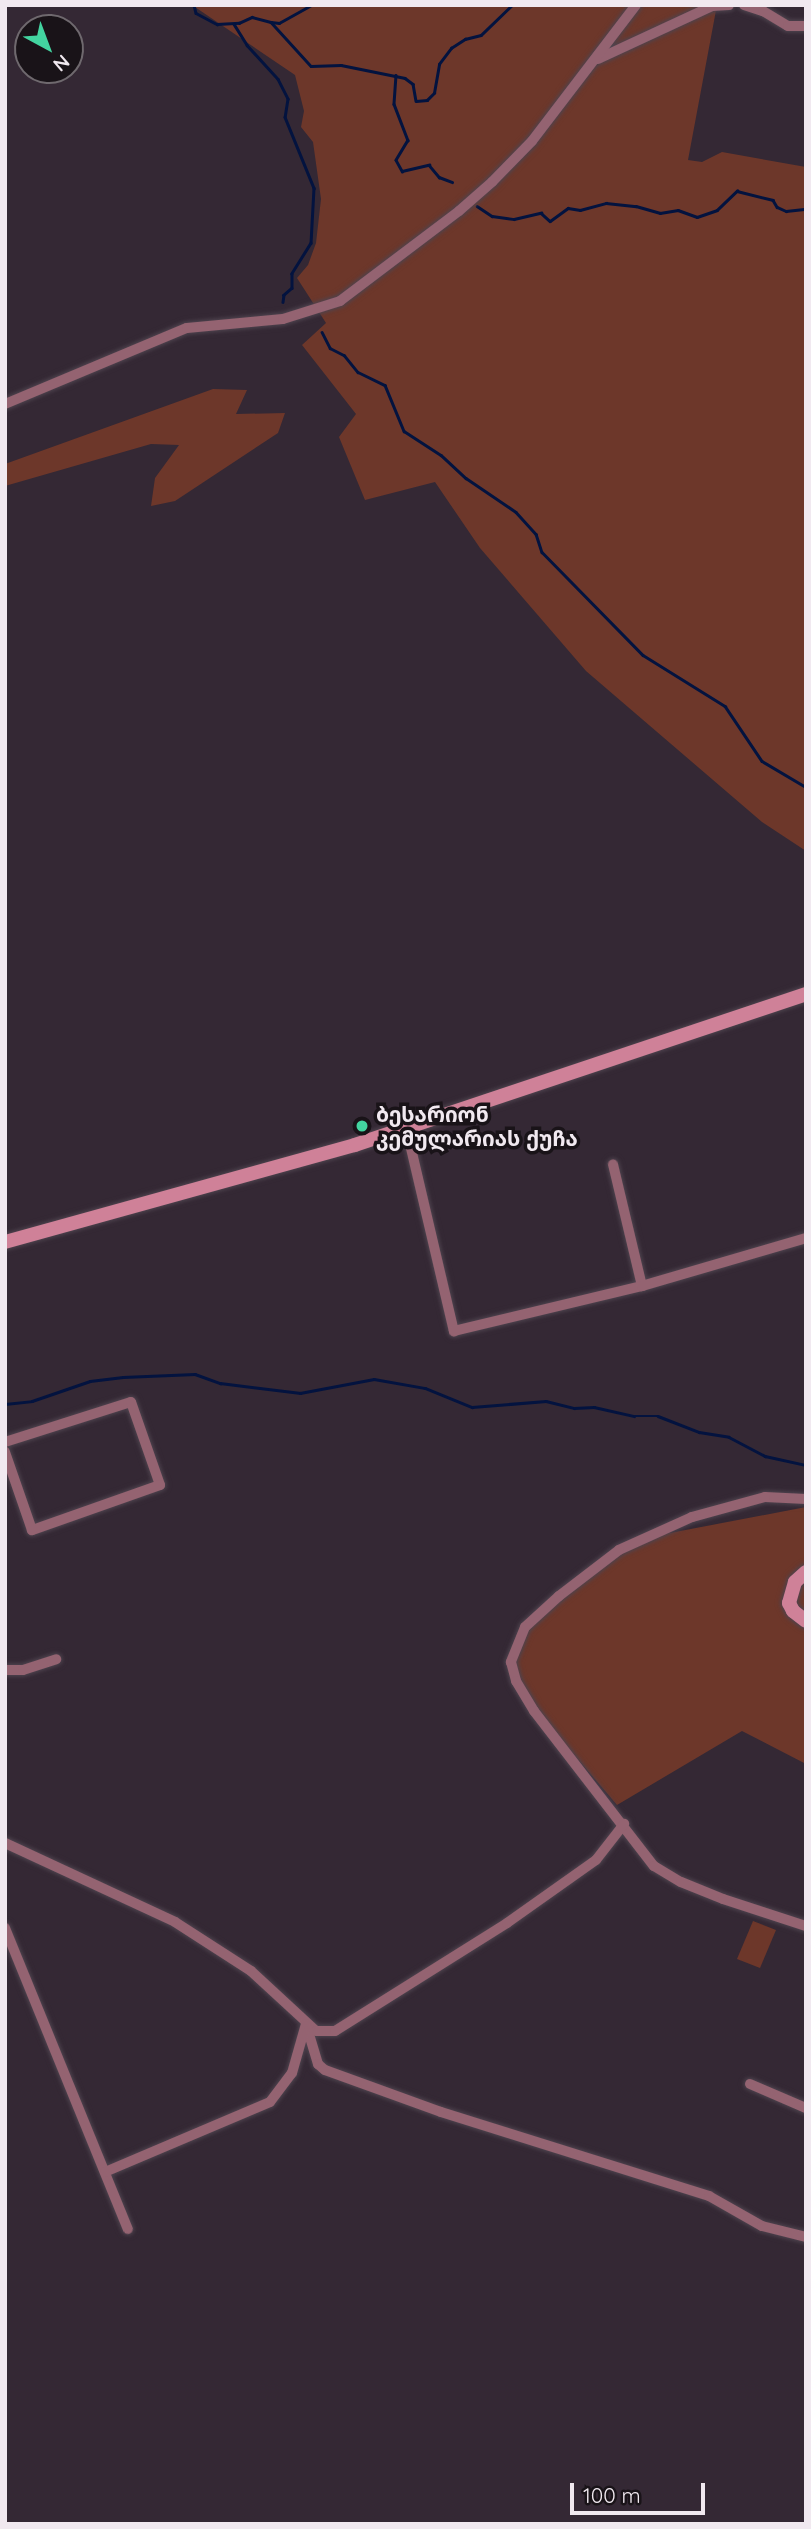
<!DOCTYPE html>
<meta charset="utf-8">
<style>
body{margin:0}
#map{position:relative;width:811px;height:2529px;overflow:hidden;background:#342834;font-family:Quicksand,"Noto Sans Georgian",sans-serif}
div>[style]{position:absolute}
.green>*{inset:0;background:#6d372a}
.stream>*{height:2.5px;margin:-1.25px;padding:0 1.25px;transform-origin:1.25px;border-radius:1.25px;background:#03133f}
.roads{filter:drop-shadow(0 0 2px #4e434e) drop-shadow(0 0 2px #4e434e)}
.street>*{height:10px;margin:-5px;padding:0 5px;transform-origin:5px;border-radius:5px;background:#946371}
.secondary>*{height:14px;margin:-7px;padding:0 7px;transform-origin:7px;border-radius:7px;background:#cf8198}
.dots>*{width:19px;height:19px;translate:-50% -50%;box-sizing:border-box;border:4px solid #191318;border-radius:50%}
span{translate:-50% -50%;white-space:nowrap;text-align:center;line-height:1.15;-webkit-text-stroke:7px #191318;paint-order:stroke}
.poi-label{font-size:21px;color:#f1e9f0;font-weight:700}
.left{translate:0 -50%;text-align:left}
.frame{position:absolute;inset:0;border:7px solid #f1e9f0;pointer-events:none}
.north{position:absolute;left:14px;top:14px;width:70px;height:70px;box-sizing:border-box;background:#191318;border:2px solid #6f696e;border-radius:50%;rotate:139deg;font-size:19px;font-weight:700;line-height:28px;text-align:center;color:#f1e9f0}
.north::after{content:'';display:block;margin:auto;width:24px;height:32px;background:#43d4a0;clip-path:polygon(50% 0,100% 100%,50% 72%,0 100%)}
.scale{position:absolute;left:570px;top:2483px;width:135px;height:32px;box-sizing:border-box;border:4px solid #f1e9f0;border-top:0;padding-left:9px;font-size:21px;line-height:24px;white-space:nowrap;color:#f1e9f0;-webkit-text-stroke:5px #191318;paint-order:stroke}
</style>
<div id="map">
<div class="green">
<div style="clip-path:polygon(192px 5px,717px 5px,688px 160px,702px 162px,722px 152px,806px 167px,806px 851px,762px 822px,586px 671px,480px 548px,435px 482px,365px 500px,339px 437px,356px 414px,302px 345px,326px 323px,297px 278px,308px 265px,316px 243px,321px 199px,313px 142px,301px 127px,304px 111px,295px 75px)"></div>
<div style="clip-path:polygon(213px 389px,247px 390px,236px 414px,285px 413px,278px 433px,175px 501px,151px 506px,155px 478px,179px 445px,151px 444px,5px 486px,5px 464px)"></div>
<div style="clip-path:polygon(806px 1507px,806px 1764px,742px 1731px,617px 1805px,535px 1709px,518px 1681px,514px 1661px,526px 1628px,621px 1552px,654px 1536px)"></div>
<div style="clip-path:polygon(753px 1921px,776px 1930px,760px 1968px,737px 1959px)"></div>
</div>
<div class="stream">
<div style="left:194px;top:5px;width:8px;rotate:76deg"></div>
<div style="left:196px;top:13px;width:24px;rotate:28deg"></div>
<div style="left:217px;top:24px;width:22px;rotate:-3deg"></div>
<div style="left:239px;top:23px;width:14px;rotate:-25deg"></div>
<div style="left:252px;top:17px;width:20px;rotate:15deg"></div>
<div style="left:271px;top:22px;width:59px;rotate:47.7deg"></div>
<div style="left:311px;top:66px;width:30px;rotate:-2deg"></div>
<div style="left:341px;top:65px;width:65px;rotate:11.5deg"></div>
<div style="left:405px;top:78px;width:10px;rotate:37deg"></div>
<div style="left:413px;top:84px;width:17px;rotate:80deg"></div>
<div style="left:416px;top:101px;width:11px;rotate:-5deg"></div>
<div style="left:427px;top:100px;width:10px;rotate:-45deg"></div>
<div style="left:434px;top:93px;width:29px;rotate:-80deg"></div>
<div style="left:439px;top:64px;width:20px;rotate:-53deg"></div>
<div style="left:451px;top:48px;width:17px;rotate:-33deg"></div>
<div style="left:465px;top:39px;width:16px;rotate:-14deg"></div>
<div style="left:481px;top:35px;width:43px;rotate:-44.1deg"></div>
<div style="left:271px;top:22px;width:8px;rotate:7deg"></div>
<div style="left:279px;top:23px;width:38px;rotate:-29deg"></div>
<div style="left:234px;top:24px;width:25px;rotate:58deg"></div>
<div style="left:247px;top:45px;width:46px;rotate:47.6deg"></div>
<div style="left:278px;top:79px;width:22px;rotate:63deg"></div>
<div style="left:288px;top:99px;width:18px;rotate:99deg"></div>
<div style="left:285px;top:117px;width:77px;rotate:67.8deg"></div>
<div style="left:314px;top:188px;width:55px;rotate:93.1deg"></div>
<div style="left:311px;top:243px;width:36px;rotate:122deg"></div>
<div style="left:292px;top:274px;width:14px;rotate:90deg"></div>
<div style="left:292px;top:288px;width:11px;rotate:139deg"></div>
<div style="left:284px;top:295px;width:7px;rotate:98deg"></div>
<div style="left:396px;top:75px;width:29px;rotate:94deg"></div>
<div style="left:394px;top:104px;width:39px;rotate:69deg"></div>
<div style="left:408px;top:140px;width:23px;rotate:121deg"></div>
<div style="left:396px;top:160px;width:13px;rotate:61deg"></div>
<div style="left:402px;top:171px;width:28px;rotate:-13deg"></div>
<div style="left:429px;top:165px;width:16px;rotate:50deg"></div>
<div style="left:439px;top:177px;width:14px;rotate:21deg"></div>
<div style="left:477px;top:206px;width:18px;rotate:34deg"></div>
<div style="left:492px;top:216px;width:22px;rotate:8deg"></div>
<div style="left:514px;top:219px;width:28px;rotate:-13deg"></div>
<div style="left:541px;top:213px;width:12px;rotate:42deg"></div>
<div style="left:550px;top:221px;width:22px;rotate:-36deg"></div>
<div style="left:568px;top:208px;width:12px;rotate:9deg"></div>
<div style="left:580px;top:210px;width:27px;rotate:-15deg"></div>
<div style="left:606px;top:203px;width:30px;rotate:6deg"></div>
<div style="left:636px;top:206px;width:25px;rotate:16deg"></div>
<div style="left:660px;top:213px;width:18px;rotate:-9deg"></div>
<div style="left:678px;top:210px;width:20px;rotate:20deg"></div>
<div style="left:697px;top:217px;width:21px;rotate:-19deg"></div>
<div style="left:717px;top:210px;width:28px;rotate:-44deg"></div>
<div style="left:737px;top:191px;width:37px;rotate:14deg"></div>
<div style="left:773px;top:200px;width:8px;rotate:60deg"></div>
<div style="left:777px;top:207px;width:10px;rotate:24deg"></div>
<div style="left:786px;top:211px;width:20px;rotate:-6deg"></div>
<div style="left:322px;top:332px;width:18px;rotate:63deg"></div>
<div style="left:330px;top:348px;width:16px;rotate:27deg"></div>
<div style="left:344px;top:355px;width:22px;rotate:51deg"></div>
<div style="left:358px;top:372px;width:30px;rotate:26deg"></div>
<div style="left:385px;top:385px;width:50px;rotate:67.6deg"></div>
<div style="left:404px;top:431px;width:44px;rotate:33deg"></div>
<div style="left:441px;top:455px;width:34px;rotate:43deg"></div>
<div style="left:466px;top:478px;width:60px;rotate:34.2deg"></div>
<div style="left:516px;top:512px;width:30px;rotate:48deg"></div>
<div style="left:536px;top:534px;width:19px;rotate:72deg"></div>
<div style="left:542px;top:552px;width:144px;rotate:45.6deg"></div>
<div style="left:643px;top:655px;width:97px;rotate:31.9deg"></div>
<div style="left:725px;top:706px;width:66px;rotate:56.1deg"></div>
<div style="left:762px;top:761px;width:51px;rotate:30.6deg"></div>
<div style="left:5px;top:1404px;width:27px;rotate:-6deg"></div>
<div style="left:32px;top:1401px;width:61px;rotate:-19deg"></div>
<div style="left:90px;top:1381px;width:33px;rotate:-7deg"></div>
<div style="left:123px;top:1377px;width:72px;rotate:-2.4deg"></div>
<div style="left:195px;top:1374px;width:27px;rotate:20deg"></div>
<div style="left:220px;top:1383px;width:81px;rotate:7.1deg"></div>
<div style="left:300px;top:1393px;width:75px;rotate:-10.7deg"></div>
<div style="left:374px;top:1379px;width:52px;rotate:10deg"></div>
<div style="left:425px;top:1388px;width:51px;rotate:22deg"></div>
<div style="left:472px;top:1407px;width:74px;rotate:-4.6deg"></div>
<div style="left:546px;top:1401px;width:29px;rotate:14deg"></div>
<div style="left:574px;top:1408px;width:20px;rotate:-3deg"></div>
<div style="left:594px;top:1407px;width:41px;rotate:12.7deg"></div>
<div style="left:634px;top:1416px;width:24px"></div>
<div style="left:658px;top:1416px;width:44px;rotate:21.3deg"></div>
<div style="left:699px;top:1432px;width:30px;rotate:9deg"></div>
<div style="left:729px;top:1437px;width:41px;rotate:27.8deg"></div>
<div style="left:765px;top:1456px;width:42px;rotate:12.4deg"></div>
</div>
<div class="roads">
<div class="street">
<div style="left:744px;top:5px;width:20px;rotate:18deg"></div>
<div style="left:763px;top:11px;width:29px;rotate:31deg"></div>
<div style="left:788px;top:26px;width:18px"></div>
<div style="left:598px;top:59px;width:126px;rotate:-24.9deg"></div>
<div style="left:712px;top:6px;width:17px;rotate:-3deg"></div>
<div style="left:5px;top:404px;width:197px;rotate:-22.7deg"></div>
<div style="left:187px;top:328px;width:96px;rotate:-5.4deg"></div>
<div style="left:283px;top:319px;width:60px;rotate:-17.5deg"></div>
<div style="left:340px;top:301px;width:149px;rotate:-37.1deg"></div>
<div style="left:459px;top:211px;width:44px;rotate:-41.3deg"></div>
<div style="left:492px;top:182px;width:57px;rotate:-45.7deg"></div>
<div style="left:532px;top:141px;width:171px;rotate:-52.6deg"></div>
<div style="left:406px;top:1127px;width:210px;rotate:76.8deg"></div>
<div style="left:454px;top:1331px;width:193px;rotate:-13.5deg"></div>
<div style="left:642px;top:1286px;width:125px;rotate:-103.4deg"></div>
<div style="left:642px;top:1286px;width:171px;rotate:-16.3deg"></div>
<div style="left:5px;top:1442px;width:132px;rotate:-17.6deg"></div>
<div style="left:131px;top:1402px;width:88px;rotate:70.7deg"></div>
<div style="left:160px;top:1485px;width:136px;rotate:160.6deg"></div>
<div style="left:32px;top:1530px;width:83px;rotate:-109.1deg"></div>
<div style="left:806px;top:1499px;width:41px;rotate:-177.2deg"></div>
<div style="left:765px;top:1497px;width:76px;rotate:164.7deg"></div>
<div style="left:692px;top:1517px;width:80px;rotate:155.7deg"></div>
<div style="left:619px;top:1550px;width:76px;rotate:142.5deg"></div>
<div style="left:559px;top:1596px;width:46px;rotate:137.6deg"></div>
<div style="left:525px;top:1627px;width:38px;rotate:112deg"></div>
<div style="left:511px;top:1662px;width:20px;rotate:75deg"></div>
<div style="left:516px;top:1681px;width:35px;rotate:59deg"></div>
<div style="left:534px;top:1711px;width:196px;rotate:52.3deg"></div>
<div style="left:654px;top:1866px;width:31px;rotate:31deg"></div>
<div style="left:681px;top:1882px;width:45px;rotate:22deg"></div>
<div style="left:723px;top:1899px;width:87px;rotate:18deg"></div>
<div style="left:5px;top:1670px;width:18px"></div>
<div style="left:23px;top:1670px;width:35px;rotate:-18deg"></div>
<div style="left:5px;top:1843px;width:187px;rotate:24.9deg"></div>
<div style="left:175px;top:1922px;width:90px;rotate:32.8deg"></div>
<div style="left:251px;top:1971px;width:88px;rotate:42.7deg"></div>
<div style="left:316px;top:2031px;width:19px"></div>
<div style="left:335px;top:2031px;width:203px;rotate:-32.1deg"></div>
<div style="left:507px;top:1923px;width:109px;rotate:-35.3deg"></div>
<div style="left:596px;top:1860px;width:46px;rotate:-52.1deg"></div>
<div style="left:5px;top:1928px;width:325px;rotate:67.8deg"></div>
<div style="left:306px;top:2024px;width:42px;rotate:73.3deg"></div>
<div style="left:318px;top:2064px;width:9px;rotate:41deg"></div>
<div style="left:325px;top:2070px;width:123px;rotate:19.9deg"></div>
<div style="left:441px;top:2112px;width:281px;rotate:17.4deg"></div>
<div style="left:709px;top:2196px;width:61px;rotate:29.5deg"></div>
<div style="left:762px;top:2226px;width:45px;rotate:14deg"></div>
<div style="left:750px;top:2084px;width:61px;rotate:23.2deg"></div>
<div style="left:105px;top:2172px;width:179px;rotate:-23deg"></div>
<div style="left:270px;top:2102px;width:36px;rotate:-53deg"></div>
<div style="left:292px;top:2073px;width:51px;rotate:-74.1deg"></div>
</div>
<div class="secondary">
<div style="left:5px;top:1242px;width:363px;rotate:-15.5deg"></div>
<div style="left:355px;top:1145px;width:476px;rotate:-18.5deg"></div>
<div style="left:806px;top:1572px;width:15px;rotate:138deg"></div>
<div style="left:795px;top:1582px;width:22px;rotate:106deg"></div>
<div style="left:789px;top:1603px;width:9px;rotate:63deg"></div>
<div style="left:793px;top:1611px;width:16px;rotate:38deg"></div>
</div>
</div>
<div class="dots">
<div style="left:362px;top:1126px;background:#43d4a0"></div>
</div>
<div class="poi-label">
<span class="left" style="left:376px;top:1126px">ბესარიონ<br>კემულარიას ქუჩა</span>
</div>
<div class="frame"></div>
<div class="north">N</div>
<div class="scale">100 m</div>
</div>
